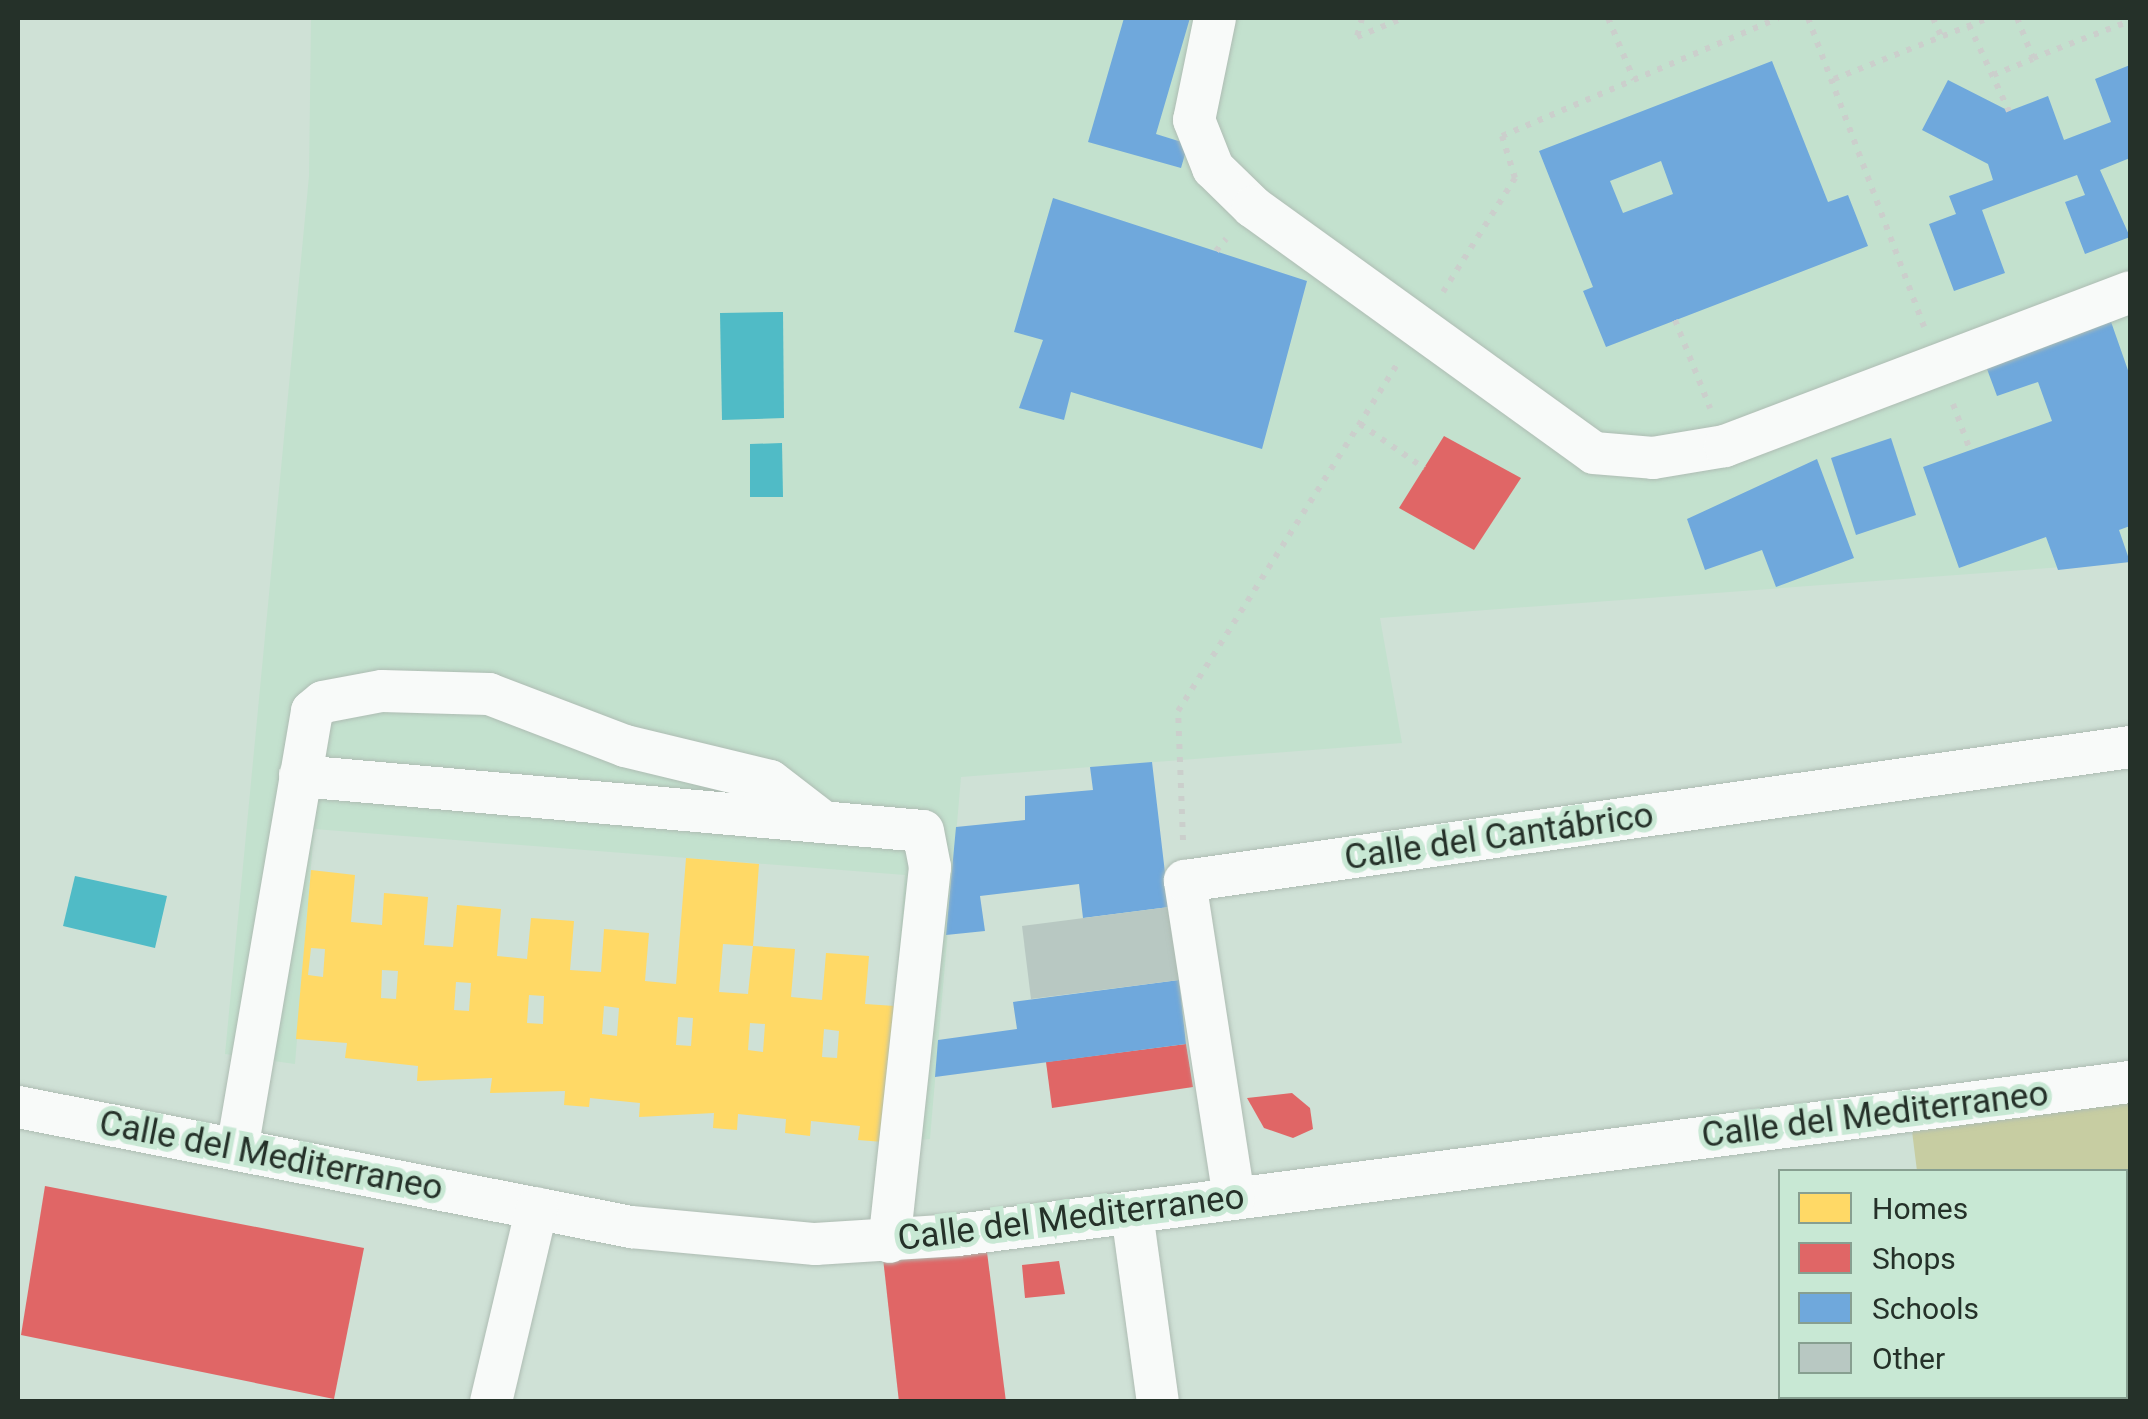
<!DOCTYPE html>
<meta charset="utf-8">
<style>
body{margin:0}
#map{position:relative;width:2148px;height:1419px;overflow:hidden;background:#cfe1d6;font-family:Roboto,sans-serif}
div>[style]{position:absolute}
.built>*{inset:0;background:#c3e1ce}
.green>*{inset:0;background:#c7cda2}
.water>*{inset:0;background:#50bbc6}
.homes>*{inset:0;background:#ffd966}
.shops>*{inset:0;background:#e06666}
.schools>*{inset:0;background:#6fa8dc}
.building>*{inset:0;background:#b8c8c2}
.path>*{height:6px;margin-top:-3px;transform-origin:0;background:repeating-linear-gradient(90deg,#cbcfcc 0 5px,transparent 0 13px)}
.roads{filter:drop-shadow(0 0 2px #aebcb3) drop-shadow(0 0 2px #aebcb3)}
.minor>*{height:42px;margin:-21px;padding:0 21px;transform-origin:21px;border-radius:21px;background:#f8faf9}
span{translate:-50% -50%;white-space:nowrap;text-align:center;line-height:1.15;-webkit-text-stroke:10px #c8e8d4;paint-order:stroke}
.street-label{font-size:35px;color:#253129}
.frame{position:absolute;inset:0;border:20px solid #253129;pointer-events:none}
.legend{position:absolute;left:1778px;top:1169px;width:350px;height:230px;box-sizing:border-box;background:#c8e8d4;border:2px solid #879f90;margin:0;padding:12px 18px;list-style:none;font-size:30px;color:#253129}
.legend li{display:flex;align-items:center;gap:20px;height:50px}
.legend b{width:50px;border:2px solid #879f90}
</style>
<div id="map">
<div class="built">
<div style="clip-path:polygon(311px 18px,2130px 18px,2130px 562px,1380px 618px,1402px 743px,961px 777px,930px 1139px,883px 1144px,905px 875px,314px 829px,295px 1064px,225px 1054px,309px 176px)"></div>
</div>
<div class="green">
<div style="clip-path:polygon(2130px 1092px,2130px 1335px,2126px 1335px,2126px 1172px,1917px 1171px,1911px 1123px)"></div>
</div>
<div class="water">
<div style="clip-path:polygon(783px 312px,784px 418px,722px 420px,720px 313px)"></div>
<div style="clip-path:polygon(782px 443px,783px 497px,750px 497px,750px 444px)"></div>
<div style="clip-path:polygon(75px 876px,167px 896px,155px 948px,63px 926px)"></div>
</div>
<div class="homes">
<div style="clip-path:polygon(evenodd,686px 858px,759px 864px,753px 946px,795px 949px,791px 997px,822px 1000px,826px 953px,869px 956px,865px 1004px,895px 1006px,883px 1142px,858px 1140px,860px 1126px,811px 1121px,810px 1136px,785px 1133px,786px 1119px,738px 1114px,737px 1130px,713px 1128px,714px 1113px,639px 1117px,640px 1103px,590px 1098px,589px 1107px,564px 1105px,565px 1091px,490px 1093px,492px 1078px,417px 1081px,418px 1066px,345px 1058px,347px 1043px,296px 1039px,311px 870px,355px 875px,351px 922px,382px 925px,384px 893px,428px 897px,424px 945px,453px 947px,457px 905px,501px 909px,497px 956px,527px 959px,531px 918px,574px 921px,570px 970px,601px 972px,604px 929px,649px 933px,645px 981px,676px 984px,686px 858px,723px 944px,753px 946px,748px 994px,719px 992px,723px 944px,686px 858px,311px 948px,325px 949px,323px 977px,308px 975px,311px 948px,686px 858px,382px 970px,398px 971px,396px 999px,381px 998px,382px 970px,686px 858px,456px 982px,471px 983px,469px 1011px,454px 1010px,456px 982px,686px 858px,529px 995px,544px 996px,543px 1024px,527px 1023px,529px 995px,686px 858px,604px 1006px,619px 1008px,617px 1036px,602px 1034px,604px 1006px,686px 858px,678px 1017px,693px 1018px,691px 1046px,676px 1045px,678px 1017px,686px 858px,750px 1023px,765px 1024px,763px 1052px,748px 1050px,750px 1023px,686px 858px,824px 1029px,839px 1031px,837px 1058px,822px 1057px,824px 1029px)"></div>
</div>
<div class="shops">
<div style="clip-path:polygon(1444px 436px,1521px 478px,1474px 550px,1399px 508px)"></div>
<div style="clip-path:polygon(1186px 1044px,1193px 1087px,1052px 1108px,1046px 1062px)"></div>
<div style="clip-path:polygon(1292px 1093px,1310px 1108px,1313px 1129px,1293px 1138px,1264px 1128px,1247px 1098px)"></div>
<div style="clip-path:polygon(45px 1186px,364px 1248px,334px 1399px,21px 1335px)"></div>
<div style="clip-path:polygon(986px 1244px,1006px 1402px,899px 1402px,883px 1258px)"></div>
<div style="clip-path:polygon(1059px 1261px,1065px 1294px,1025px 1298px,1022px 1265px)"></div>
</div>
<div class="schools">
<div style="clip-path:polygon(1124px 18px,1190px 18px,1156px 134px,1188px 144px,1181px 168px,1088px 142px)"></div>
<div style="clip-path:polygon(evenodd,1772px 61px,1828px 202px,1848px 195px,1868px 246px,1606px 347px,1583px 291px,1593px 287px,1539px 151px,1772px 61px,1661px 161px,1673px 194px,1623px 213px,1610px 181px,1661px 161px)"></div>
<div style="clip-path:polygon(2130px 65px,2130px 158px,2100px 170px,2130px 237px,2085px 254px,2065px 202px,2085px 195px,2077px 175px,1982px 210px,2005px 273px,1954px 291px,1929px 224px,1956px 214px,1949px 196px,1993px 180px,1988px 164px,1922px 130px,1948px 80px,2009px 111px,2048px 96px,2064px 140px,2111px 122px,2095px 79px)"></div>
<div style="clip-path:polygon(1053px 198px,1307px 281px,1262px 449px,1071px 392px,1064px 420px,1019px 408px,1043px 340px,1014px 332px)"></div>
<div style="clip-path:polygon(2109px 316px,2130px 376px,2130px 526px,2119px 530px,2130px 562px,2058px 570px,2046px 537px,1959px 568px,1923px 467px,2052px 421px,2038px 382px,1997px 396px,1984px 361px)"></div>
<div style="clip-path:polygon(1891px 438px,1916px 515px,1856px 535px,1831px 458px)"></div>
<div style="clip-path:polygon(1817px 459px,1854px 558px,1776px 587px,1762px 550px,1705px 570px,1687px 519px)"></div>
<div style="clip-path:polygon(1152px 762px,1169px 907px,1083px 918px,1079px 884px,980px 896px,985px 931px,946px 935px,956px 827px,1025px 820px,1025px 796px,1093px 790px,1090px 767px)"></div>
<div style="clip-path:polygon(1179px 980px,1186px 1044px,935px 1077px,938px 1040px,1017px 1029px,1013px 1002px)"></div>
</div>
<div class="building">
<div style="clip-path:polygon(1169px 907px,1179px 980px,1031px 999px,1022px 926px)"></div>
</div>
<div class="path">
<div style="left:1362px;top:18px;width:20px;rotate:105deg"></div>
<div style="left:1357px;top:37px;width:50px;rotate:-22.4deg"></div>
<div style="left:1608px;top:18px;width:67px;rotate:67.2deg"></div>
<div style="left:1808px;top:18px;width:330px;rotate:69.4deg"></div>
<div style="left:1933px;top:18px;width:20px;rotate:66deg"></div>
<div style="left:2017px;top:18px;width:43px;rotate:68.2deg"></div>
<div style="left:2033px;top:58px;width:104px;rotate:-20.9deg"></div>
<div style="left:1969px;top:25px;width:95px;rotate:65.1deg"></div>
<div style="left:1993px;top:75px;width:43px;rotate:-21.8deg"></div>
<div style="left:1834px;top:79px;width:167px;rotate:-21.5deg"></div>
<div style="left:1216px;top:251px;width:16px;rotate:-50deg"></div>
<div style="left:1443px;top:292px;width:135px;rotate:-57.7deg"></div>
<div style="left:1515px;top:178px;width:44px;rotate:-107.2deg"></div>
<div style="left:1502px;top:136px;width:300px;rotate:-23.1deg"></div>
<div style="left:1675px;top:320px;width:95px;rotate:68.3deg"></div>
<div style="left:1953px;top:404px;width:49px;rotate:69.7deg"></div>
<div style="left:1360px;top:424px;width:78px;rotate:34.5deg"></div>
<div style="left:1183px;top:840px;width:129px;rotate:-92.2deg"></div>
<div style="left:1178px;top:711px;width:413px;rotate:-57.7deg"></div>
</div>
<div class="roads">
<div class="minor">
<div style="left:1215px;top:18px;width:104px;rotate:101.6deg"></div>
<div style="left:1194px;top:120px;width:52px;rotate:68.4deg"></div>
<div style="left:1213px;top:168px;width:56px;rotate:44.3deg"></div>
<div style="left:1253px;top:207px;width:420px;rotate:35.8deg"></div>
<div style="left:1594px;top:453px;width:59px;rotate:4.8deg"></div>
<div style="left:1653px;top:458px;width:73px;rotate:-9.5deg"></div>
<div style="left:1725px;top:446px;width:433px;rotate:-20.8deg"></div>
<div style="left:300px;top:776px;width:625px;rotate:5.05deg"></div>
<div style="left:923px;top:831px;width:37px;rotate:79deg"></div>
<div style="left:930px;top:867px;width:377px;rotate:96.2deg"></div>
<div style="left:18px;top:1107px;width:625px;rotate:11.08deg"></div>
<div style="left:631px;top:1227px;width:185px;rotate:5.3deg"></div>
<div style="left:815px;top:1244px;width:143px;rotate:-3.6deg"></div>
<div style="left:958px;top:1235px;width:1182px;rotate:-7.44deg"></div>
<div style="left:237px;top:1150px;width:445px;rotate:-80.3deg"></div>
<div style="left:312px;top:711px;width:14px;rotate:-39deg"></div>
<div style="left:323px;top:702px;width:60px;rotate:-10.6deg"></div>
<div style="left:382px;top:691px;width:107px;rotate:1.6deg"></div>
<div style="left:489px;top:694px;width:146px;rotate:20.9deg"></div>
<div style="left:625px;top:746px;width:149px;rotate:13.6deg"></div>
<div style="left:770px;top:781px;width:61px;rotate:37.6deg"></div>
<div style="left:1234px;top:1198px;width:321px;rotate:-98.8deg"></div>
<div style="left:1185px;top:881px;width:954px;rotate:-8.07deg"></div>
<div style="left:1132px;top:1213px;width:191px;rotate:82.2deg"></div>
<div style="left:2126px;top:1385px;width:4px;rotate:-14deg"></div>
<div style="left:491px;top:1402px;width:199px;rotate:-76.7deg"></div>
<div style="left:1992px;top:1402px;width:40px;rotate:-8.5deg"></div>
</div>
</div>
<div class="street-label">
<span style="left:1499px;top:837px;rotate:-8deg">Calle del Cantábrico</span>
<span style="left:1875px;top:1115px;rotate:-7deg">Calle del Mediterraneo</span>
<span style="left:271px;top:1156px;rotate:11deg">Calle del Mediterraneo</span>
<span style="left:1071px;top:1218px;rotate:-7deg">Calle del Mediterraneo</span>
</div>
<div class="frame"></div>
<ul class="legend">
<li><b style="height:28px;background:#ffd966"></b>Homes</li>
<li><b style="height:28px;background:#e06666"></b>Shops</li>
<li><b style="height:28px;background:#6fa8dc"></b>Schools</li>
<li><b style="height:28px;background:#b8c8c2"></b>Other</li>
</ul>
</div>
